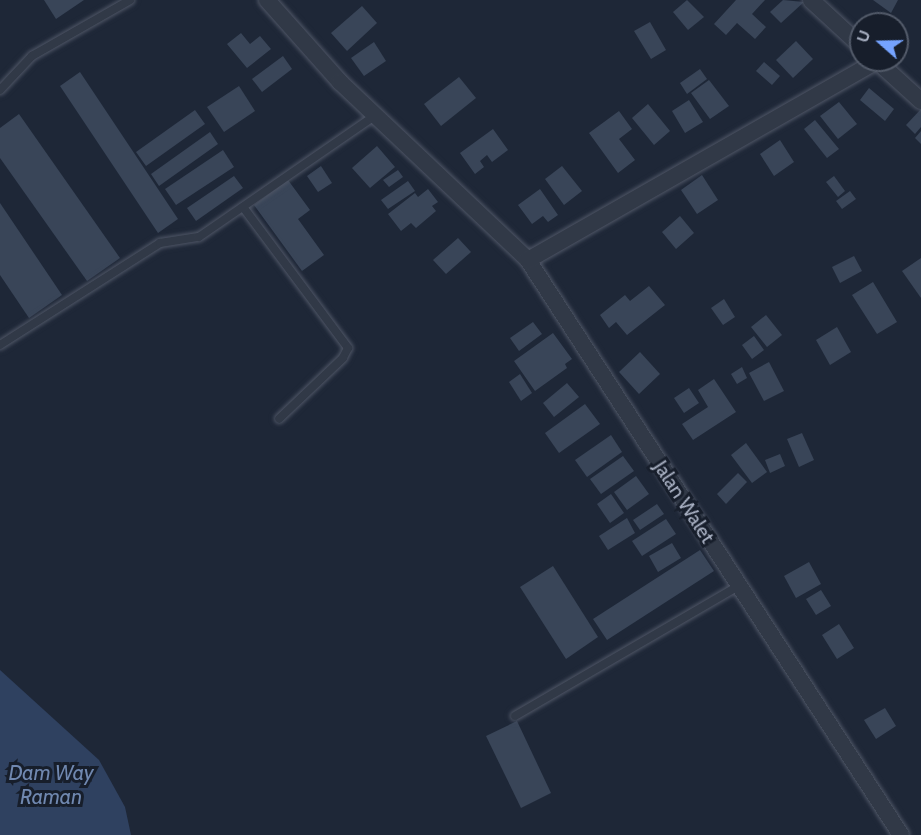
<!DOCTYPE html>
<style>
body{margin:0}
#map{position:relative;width:921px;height:835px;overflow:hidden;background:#1e2737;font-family:Cabin,sans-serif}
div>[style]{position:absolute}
.water>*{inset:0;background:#2f4160}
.building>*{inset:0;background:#394558}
.roads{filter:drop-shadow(0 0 2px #4f5666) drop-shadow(0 0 2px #4f5666)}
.lane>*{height:8px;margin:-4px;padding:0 4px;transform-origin:4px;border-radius:4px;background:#313947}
.street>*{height:16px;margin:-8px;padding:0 8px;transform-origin:8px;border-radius:8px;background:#313947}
span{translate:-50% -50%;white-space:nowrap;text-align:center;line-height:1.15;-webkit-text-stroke:6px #171e2b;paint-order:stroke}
.street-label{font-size:20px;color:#abb3c5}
.water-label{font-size:21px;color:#7088b0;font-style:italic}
.north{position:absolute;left:849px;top:12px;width:60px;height:60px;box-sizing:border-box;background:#171e2b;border:2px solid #525a69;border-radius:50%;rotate:290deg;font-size:16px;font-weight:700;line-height:24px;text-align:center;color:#abb3c5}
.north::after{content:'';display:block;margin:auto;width:21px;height:27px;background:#75a3ff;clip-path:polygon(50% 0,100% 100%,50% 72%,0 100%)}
</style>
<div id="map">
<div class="water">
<div style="clip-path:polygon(0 670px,99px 760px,125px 807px,131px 835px,0 835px)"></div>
</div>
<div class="building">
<div style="clip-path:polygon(44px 0,84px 0,56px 19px)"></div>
<div style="clip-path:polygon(687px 0,704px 17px,688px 30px,673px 12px)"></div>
<div style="clip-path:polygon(736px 0,765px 0,752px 14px,766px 27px,755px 39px,737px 23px,726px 35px,714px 24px)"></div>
<div style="clip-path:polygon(783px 0,804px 2px,781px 23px,770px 12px)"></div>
<div style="clip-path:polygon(873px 0,898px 0,891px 13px)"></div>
<div style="clip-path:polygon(362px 6px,377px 23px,347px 51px,331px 33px)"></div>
<div style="clip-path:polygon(650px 22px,666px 50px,651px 59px,634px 31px)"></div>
<div style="clip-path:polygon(241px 33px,250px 44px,260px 36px,271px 49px,247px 68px,227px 44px)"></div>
<div style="clip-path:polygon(796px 41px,813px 59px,793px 78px,776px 60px)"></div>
<div style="clip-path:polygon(374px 42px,386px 61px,364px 76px,351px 58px)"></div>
<div style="clip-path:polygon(283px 56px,292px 69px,262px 92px,252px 79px)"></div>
<div style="clip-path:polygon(764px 62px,780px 76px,772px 85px,756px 71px)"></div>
<div style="clip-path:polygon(700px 69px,707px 79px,687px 94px,680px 83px)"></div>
<div style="clip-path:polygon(80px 72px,178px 219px,158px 233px,60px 86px)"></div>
<div style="clip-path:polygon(459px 77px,476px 98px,441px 126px,424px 104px)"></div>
<div style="clip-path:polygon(709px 80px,729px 106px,710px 119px,691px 93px)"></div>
<div style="clip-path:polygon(239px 86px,255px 111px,224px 132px,207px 107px)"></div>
<div style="clip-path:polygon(869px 88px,894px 109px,885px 121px,860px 100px)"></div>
<div style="clip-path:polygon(689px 100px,703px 122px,685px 133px,672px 111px)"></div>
<div style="clip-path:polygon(839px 102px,857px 124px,838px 139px,820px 116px)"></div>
<div style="clip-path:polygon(648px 104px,670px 131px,654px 145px,632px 118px)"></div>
<div style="clip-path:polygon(921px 109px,921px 127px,915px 134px,906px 125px)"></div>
<div style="clip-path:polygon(195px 110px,205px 124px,146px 166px,136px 152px)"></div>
<div style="clip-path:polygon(619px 111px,632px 129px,619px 139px,635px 160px,618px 173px,589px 133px)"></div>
<div style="clip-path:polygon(19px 114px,120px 258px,87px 281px,0 158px,0 128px)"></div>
<div style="clip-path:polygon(815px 120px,839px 149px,827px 158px,804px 129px)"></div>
<div style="clip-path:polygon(493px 129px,508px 150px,492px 162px,487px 155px,480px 161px,484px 167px,475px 174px,460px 153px)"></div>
<div style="clip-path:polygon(921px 131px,921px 144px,915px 138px)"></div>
<div style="clip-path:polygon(210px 132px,218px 144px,159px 186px,151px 174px)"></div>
<div style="clip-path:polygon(780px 140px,794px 162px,774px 176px,760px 154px)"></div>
<div style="clip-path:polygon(377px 146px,395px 167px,370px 188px,352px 168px)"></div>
<div style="clip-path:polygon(223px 150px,234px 167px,176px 205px,165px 189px)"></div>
<div style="clip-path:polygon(321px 166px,332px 183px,318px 192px,307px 176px)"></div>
<div style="clip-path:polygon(562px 166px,582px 191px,564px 205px,545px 179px)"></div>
<div style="clip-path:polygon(398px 170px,403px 177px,389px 187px,383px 180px)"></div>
<div style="clip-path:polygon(702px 175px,718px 200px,697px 214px,681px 190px)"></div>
<div style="clip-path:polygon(234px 176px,243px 188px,196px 221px,187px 208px)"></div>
<div style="clip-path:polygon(834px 176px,845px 191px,838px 197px,826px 182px)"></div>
<div style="clip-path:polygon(288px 180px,310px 210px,298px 219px,324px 255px,302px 271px,254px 205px)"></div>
<div style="clip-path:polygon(408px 181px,415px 191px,388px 209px,381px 200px)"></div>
<div style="clip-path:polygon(428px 189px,438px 202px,432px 206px,436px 211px,416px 228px,411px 223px,401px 231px,388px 214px,415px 193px,418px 197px)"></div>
<div style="clip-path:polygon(540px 189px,558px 215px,548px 222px,543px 216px,532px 224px,518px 205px)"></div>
<div style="clip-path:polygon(850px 191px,856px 199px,842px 209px,836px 201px)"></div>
<div style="clip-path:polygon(0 203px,62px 295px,29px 318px,0 275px)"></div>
<div style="clip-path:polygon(680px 216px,694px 233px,676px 249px,662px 232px)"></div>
<div style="clip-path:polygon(458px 238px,471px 252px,446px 274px,433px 260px)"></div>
<div style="clip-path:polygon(854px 256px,862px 271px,840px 283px,832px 267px)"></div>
<div style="clip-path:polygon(921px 258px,921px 298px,902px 271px)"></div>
<div style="clip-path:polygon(873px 282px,897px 322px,877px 334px,852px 295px)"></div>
<div style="clip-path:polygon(649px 286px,665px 305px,627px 335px,616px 322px,609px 328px,600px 315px,625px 295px,630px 301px)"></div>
<div style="clip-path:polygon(724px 299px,735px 317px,723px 325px,711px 308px)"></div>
<div style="clip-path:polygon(766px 315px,782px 335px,767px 347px,751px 327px)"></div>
<div style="clip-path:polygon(533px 322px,542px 334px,519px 351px,510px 338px)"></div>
<div style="clip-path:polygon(837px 327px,851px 352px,830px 365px,816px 340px)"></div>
<div style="clip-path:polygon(553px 333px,572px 359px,565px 364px,567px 368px,535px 391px,514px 361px)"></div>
<div style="clip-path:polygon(754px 336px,764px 350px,752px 359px,742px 345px)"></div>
<div style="clip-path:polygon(640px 352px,660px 374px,639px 394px,619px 372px)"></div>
<div style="clip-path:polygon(769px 362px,784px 391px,764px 401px,749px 373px)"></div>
<div style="clip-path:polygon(742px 367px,747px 378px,737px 384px,731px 374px)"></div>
<div style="clip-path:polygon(520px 374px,532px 393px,521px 401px,509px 382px)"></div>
<div style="clip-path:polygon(714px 379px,736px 412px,693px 440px,682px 424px,708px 407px,698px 390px)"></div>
<div style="clip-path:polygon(567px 383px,579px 397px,554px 417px,543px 403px)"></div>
<div style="clip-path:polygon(689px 388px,699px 403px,684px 413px,674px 398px)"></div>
<div style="clip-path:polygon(585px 404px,600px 424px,559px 453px,545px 433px)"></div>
<div style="clip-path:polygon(802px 433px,814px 460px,799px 467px,787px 439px)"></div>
<div style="clip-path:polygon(611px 435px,622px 452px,587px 477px,575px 460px)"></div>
<div style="clip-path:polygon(746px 443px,767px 472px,752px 483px,731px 455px)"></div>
<div style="clip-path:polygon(780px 454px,785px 466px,770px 473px,765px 460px)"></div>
<div style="clip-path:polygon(623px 456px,634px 471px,601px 494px,590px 479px)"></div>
<div style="clip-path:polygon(738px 473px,747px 482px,726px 504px,717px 494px)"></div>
<div style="clip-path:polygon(636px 476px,649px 494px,627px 510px,614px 492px)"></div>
<div style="clip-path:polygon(611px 494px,624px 513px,610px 523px,597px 504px)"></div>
<div style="clip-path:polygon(657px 504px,664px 514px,640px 530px,633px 520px)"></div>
<div style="clip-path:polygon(627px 518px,635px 533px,608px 550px,599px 536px)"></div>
<div style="clip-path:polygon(666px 519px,676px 534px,642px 556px,632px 541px)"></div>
<div style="clip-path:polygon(672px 543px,681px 558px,658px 572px,649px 556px)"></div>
<div style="clip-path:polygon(700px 550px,714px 571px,607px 640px,593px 619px)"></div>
<div style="clip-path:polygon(809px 562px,821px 584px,796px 598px,784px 576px)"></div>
<div style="clip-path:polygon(553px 566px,598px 637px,566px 659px,520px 587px)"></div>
<div style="clip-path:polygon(821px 590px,831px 606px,816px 615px,806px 599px)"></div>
<div style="clip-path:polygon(839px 624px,854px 648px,837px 659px,822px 635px)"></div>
<div style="clip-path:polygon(885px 708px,896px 726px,876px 739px,864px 720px)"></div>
<div style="clip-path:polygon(517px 721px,551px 793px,521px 808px,486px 736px)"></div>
</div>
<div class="roads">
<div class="lane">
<div style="left:0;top:90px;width:47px;rotate:-46.7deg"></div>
<div style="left:32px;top:56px;width:113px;rotate:-29.7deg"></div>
<div style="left:243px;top:207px;width:176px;rotate:53.3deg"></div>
<div style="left:348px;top:348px;width:11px;rotate:117deg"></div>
<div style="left:343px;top:358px;width:88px;rotate:136.4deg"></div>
<div style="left:0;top:345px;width:190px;rotate:-32.5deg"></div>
<div style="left:160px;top:243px;width:39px;rotate:-9deg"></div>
<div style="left:199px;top:237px;width:215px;rotate:-34.6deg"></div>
<div style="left:515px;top:716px;width:258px;rotate:-30.2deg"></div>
</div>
<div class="street">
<div style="left:267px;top:0;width:110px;rotate:48.3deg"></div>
<div style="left:340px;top:82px;width:259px;rotate:43.4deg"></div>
<div style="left:528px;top:260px;width:685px;rotate:57.03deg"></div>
<div style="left:811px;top:0;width:68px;rotate:42.6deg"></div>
<div style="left:876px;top:60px;width:61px;rotate:42.3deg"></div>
<div style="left:528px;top:260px;width:402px;rotate:-29.7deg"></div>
</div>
</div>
<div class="street-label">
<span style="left:684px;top:502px;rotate:57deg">Jalan Walet</span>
</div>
<div class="water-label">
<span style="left:51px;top:785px">Dam Way<br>Raman</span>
</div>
<div class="north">U</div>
</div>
